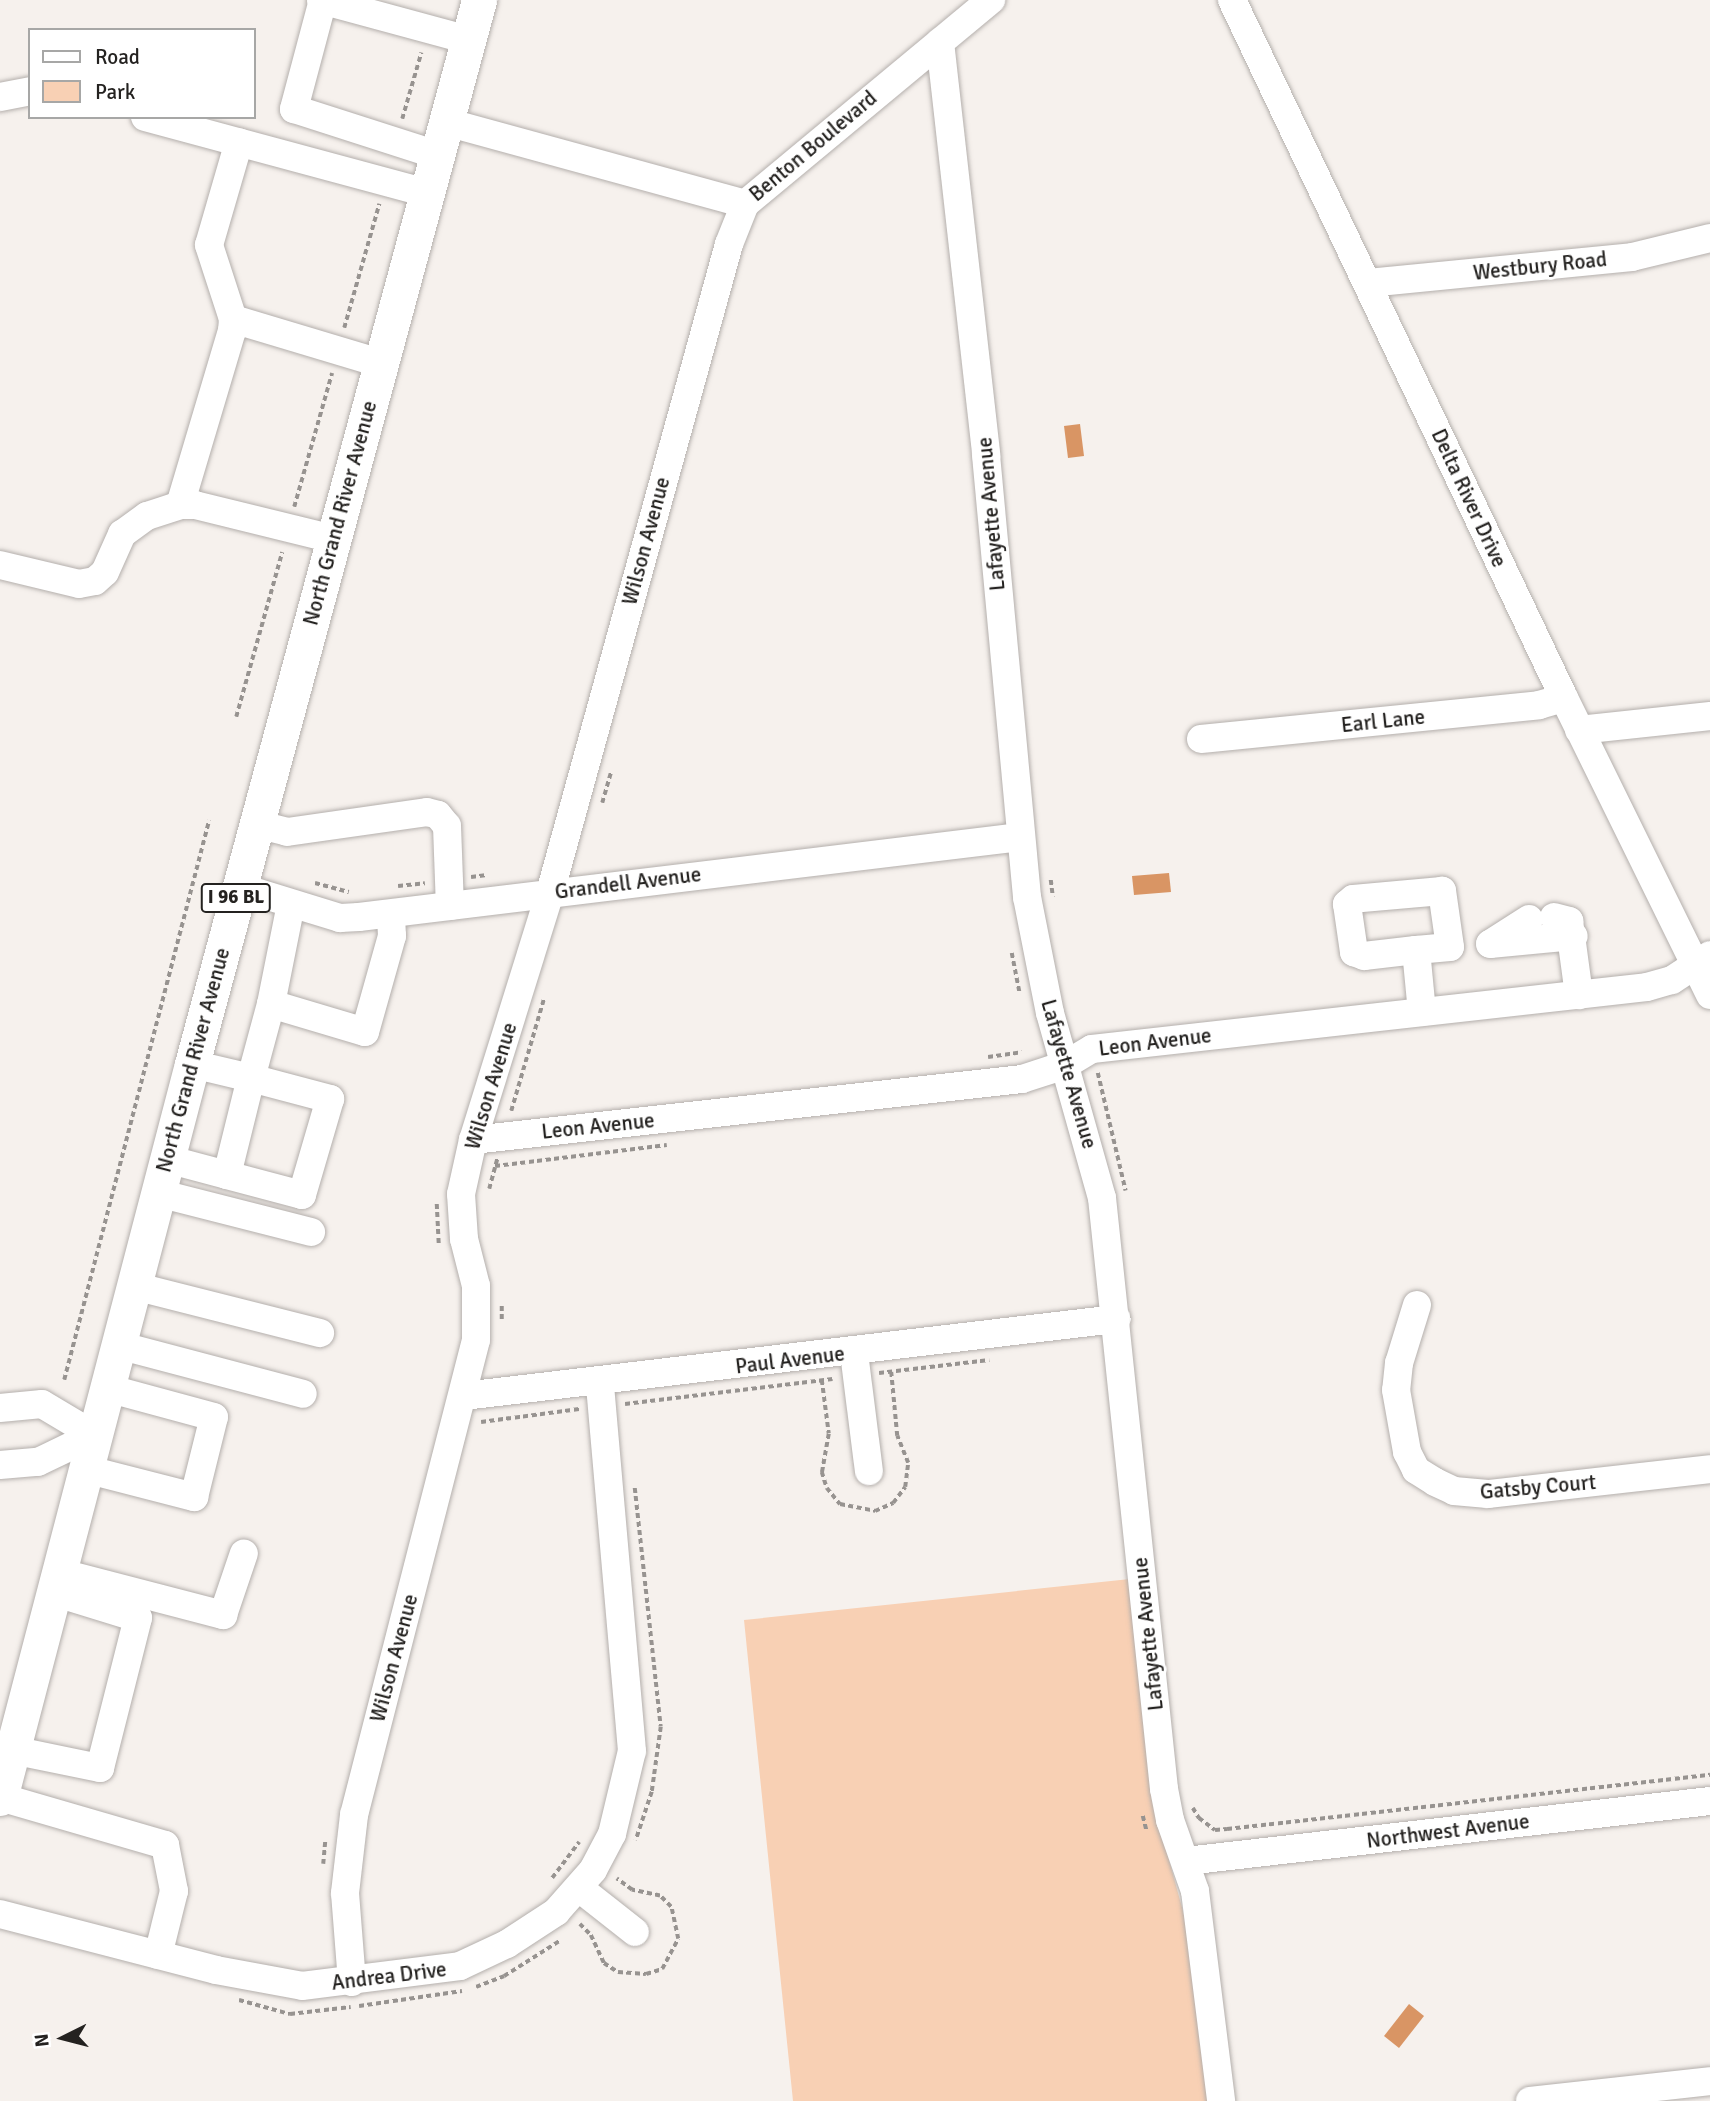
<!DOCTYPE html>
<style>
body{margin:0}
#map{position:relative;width:1710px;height:2101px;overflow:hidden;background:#f6f1ed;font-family:Signika,sans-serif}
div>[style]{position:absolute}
.green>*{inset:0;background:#f8d0b4}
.water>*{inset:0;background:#d99564}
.path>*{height:3.5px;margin-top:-1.75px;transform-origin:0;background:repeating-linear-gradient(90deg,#979390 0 5px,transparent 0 8.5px)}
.roads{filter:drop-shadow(0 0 2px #b4afac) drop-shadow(0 0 2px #b4afac)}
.minor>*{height:28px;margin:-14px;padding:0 14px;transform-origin:14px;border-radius:14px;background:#fff}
.major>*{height:35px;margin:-17.5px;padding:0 17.5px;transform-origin:17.5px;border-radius:17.5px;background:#fff}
span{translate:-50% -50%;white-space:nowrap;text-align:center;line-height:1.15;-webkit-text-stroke:6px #fff;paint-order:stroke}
.shield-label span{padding:2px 5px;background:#fff;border:2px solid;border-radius:5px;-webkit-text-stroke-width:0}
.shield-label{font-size:19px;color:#242220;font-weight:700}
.street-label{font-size:21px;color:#242220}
.legend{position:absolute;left:28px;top:28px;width:228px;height:91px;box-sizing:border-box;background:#fff;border:2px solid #a7a7a6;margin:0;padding:9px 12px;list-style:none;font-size:21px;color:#242220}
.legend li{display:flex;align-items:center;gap:14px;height:35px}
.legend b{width:35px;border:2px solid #a7a7a6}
.north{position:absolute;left:28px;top:2003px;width:70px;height:70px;-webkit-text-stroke:5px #fff;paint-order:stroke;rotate:264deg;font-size:19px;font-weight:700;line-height:28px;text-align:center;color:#242220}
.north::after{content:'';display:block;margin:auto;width:24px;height:32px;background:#242220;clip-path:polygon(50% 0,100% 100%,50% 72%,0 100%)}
</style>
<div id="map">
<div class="green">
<div style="clip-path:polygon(1130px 1579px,1163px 1838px,1189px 1933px,1210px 2101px,793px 2101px,744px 1620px)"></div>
</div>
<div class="water">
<div style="clip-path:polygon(1080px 424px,1084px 456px,1068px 458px,1064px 426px)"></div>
<div style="clip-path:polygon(1169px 873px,1171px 892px,1134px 895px,1132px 876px)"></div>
<div style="clip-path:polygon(1409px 2004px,1424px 2016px,1399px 2048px,1384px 2036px)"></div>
</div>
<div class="path">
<div style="left:402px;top:119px;width:69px;rotate:-73.9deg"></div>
<div style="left:344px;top:328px;width:129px;rotate:-74.2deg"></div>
<div style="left:294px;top:507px;width:139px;rotate:-74.2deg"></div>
<div style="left:236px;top:717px;width:171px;rotate:-74.4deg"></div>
<div style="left:602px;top:803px;width:33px;rotate:-74deg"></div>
<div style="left:471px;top:877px;width:16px;rotate:-7deg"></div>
<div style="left:1051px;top:880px;width:17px;rotate:83deg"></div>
<div style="left:315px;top:883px;width:35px;rotate:15deg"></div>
<div style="left:398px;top:886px;width:27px;rotate:-6deg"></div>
<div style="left:1012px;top:953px;width:42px;rotate:79deg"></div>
<div style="left:988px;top:1057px;width:34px;rotate:-8deg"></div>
<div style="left:1098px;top:1073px;width:121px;rotate:76.7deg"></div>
<div style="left:511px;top:1111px;width:118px;rotate:-73.7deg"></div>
<div style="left:495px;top:1166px;width:173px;rotate:-7deg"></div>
<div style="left:489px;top:1189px;width:31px;rotate:-75deg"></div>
<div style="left:437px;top:1204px;width:41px;rotate:87.2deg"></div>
<div style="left:502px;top:1306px;width:17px;rotate:90deg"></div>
<div style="left:879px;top:1373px;width:111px;rotate:-6.7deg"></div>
<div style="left:64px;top:1380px;width:578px;rotate:-75.48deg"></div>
<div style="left:822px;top:1380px;width:54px;rotate:82.6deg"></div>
<div style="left:829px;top:1434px;width:39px;rotate:100deg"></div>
<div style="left:822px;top:1472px;width:17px;rotate:73deg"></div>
<div style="left:827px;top:1488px;width:21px;rotate:51deg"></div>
<div style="left:840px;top:1504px;width:36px;rotate:11deg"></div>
<div style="left:875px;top:1511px;width:20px;rotate:-24deg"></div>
<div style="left:893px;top:1503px;width:20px;rotate:-53deg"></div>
<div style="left:905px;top:1487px;width:24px;rotate:-83deg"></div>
<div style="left:908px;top:1463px;width:29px;rotate:-112deg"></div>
<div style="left:897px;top:1436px;width:64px;rotate:-95.4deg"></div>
<div style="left:625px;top:1404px;width:209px;rotate:-6.9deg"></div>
<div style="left:481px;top:1422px;width:99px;rotate:-7.6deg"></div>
<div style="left:635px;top:1488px;width:240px;rotate:83.8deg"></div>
<div style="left:661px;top:1727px;width:66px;rotate:97.9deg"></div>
<div style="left:652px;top:1792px;width:51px;rotate:108.4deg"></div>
<div style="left:1193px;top:1808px;width:12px;rotate:59deg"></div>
<div style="left:1199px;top:1818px;width:20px;rotate:37deg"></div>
<div style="left:1215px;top:1830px;width:12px;rotate:-5deg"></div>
<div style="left:1227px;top:1829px;width:486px;rotate:-6.4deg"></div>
<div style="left:1143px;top:1816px;width:16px;rotate:76deg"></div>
<div style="left:323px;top:1864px;width:23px;rotate:-85deg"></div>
<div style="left:552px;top:1878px;width:45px;rotate:-53.1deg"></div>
<div style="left:580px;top:1924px;width:16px;rotate:45deg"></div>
<div style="left:591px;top:1935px;width:31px;rotate:65deg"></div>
<div style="left:604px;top:1963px;width:17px;rotate:33deg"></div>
<div style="left:618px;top:1972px;width:28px;rotate:4deg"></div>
<div style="left:646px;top:1974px;width:17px;rotate:-17deg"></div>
<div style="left:662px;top:1969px;width:34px;rotate:-62deg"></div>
<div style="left:678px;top:1939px;width:33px;rotate:-102deg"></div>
<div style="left:671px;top:1907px;width:16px;rotate:-135deg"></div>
<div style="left:660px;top:1896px;width:29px;rotate:-168deg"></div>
<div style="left:632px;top:1890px;width:19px;rotate:-144deg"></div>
<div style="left:476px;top:1987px;width:30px;rotate:-21deg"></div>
<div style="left:504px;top:1976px;width:67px;rotate:-32.3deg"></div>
<div style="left:239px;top:2000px;width:53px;rotate:15.4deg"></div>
<div style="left:290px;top:2014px;width:61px;rotate:-6.5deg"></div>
<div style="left:359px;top:2006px;width:104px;rotate:-8.3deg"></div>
</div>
<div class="roads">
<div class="minor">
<div style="left:321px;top:0;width:152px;rotate:15.2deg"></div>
<div style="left:323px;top:0;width:113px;rotate:104.9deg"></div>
<div style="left:294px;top:109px;width:150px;rotate:17.8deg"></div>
<div style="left:1232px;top:0;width:773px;rotate:64.56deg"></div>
<div style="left:1564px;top:698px;width:331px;rotate:63.8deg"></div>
<div style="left:940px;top:42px;width:416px;rotate:83.6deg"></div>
<div style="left:986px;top:455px;width:444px;rotate:84.7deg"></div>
<div style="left:1027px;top:897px;width:118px;rotate:78.8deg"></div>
<div style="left:1050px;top:1013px;width:192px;rotate:74.3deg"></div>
<div style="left:1102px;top:1198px;width:594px;rotate:84.01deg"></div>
<div style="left:1164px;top:1789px;width:32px;rotate:79deg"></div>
<div style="left:1170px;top:1820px;width:75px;rotate:70.6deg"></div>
<div style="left:1195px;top:1891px;width:212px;rotate:82.9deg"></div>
<div style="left:0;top:97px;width:31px;rotate:-11deg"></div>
<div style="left:145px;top:117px;width:291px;rotate:15.1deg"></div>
<div style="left:446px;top:122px;width:310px;rotate:15.3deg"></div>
<div style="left:1368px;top:283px;width:265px;rotate:-5.6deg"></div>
<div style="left:1632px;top:257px;width:80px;rotate:-13.7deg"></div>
<div style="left:233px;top:319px;width:153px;rotate:16.7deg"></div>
<div style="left:180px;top:505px;width:182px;rotate:-73.4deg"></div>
<div style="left:232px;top:331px;width:12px;rotate:-85deg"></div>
<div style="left:233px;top:319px;width:78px;rotate:-108deg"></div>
<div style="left:209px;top:245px;width:107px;rotate:-73.8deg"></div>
<div style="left:0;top:565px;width:81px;rotate:13.5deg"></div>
<div style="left:79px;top:584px;width:16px;rotate:-11deg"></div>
<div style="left:95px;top:581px;width:13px;rotate:-42deg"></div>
<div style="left:105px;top:572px;width:42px;rotate:-65.9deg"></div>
<div style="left:122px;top:534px;width:31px;rotate:-36deg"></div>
<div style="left:147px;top:516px;width:35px;rotate:-18deg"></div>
<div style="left:180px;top:505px;width:15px"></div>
<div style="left:195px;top:505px;width:142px;rotate:13.8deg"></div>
<div style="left:1579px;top:730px;width:132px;rotate:-6.1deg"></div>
<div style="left:1201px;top:739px;width:340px;rotate:-5.7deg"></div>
<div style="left:1539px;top:705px;width:26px;rotate:-16deg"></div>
<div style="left:256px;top:824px;width:32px;rotate:14deg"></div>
<div style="left:287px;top:832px;width:141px;rotate:-8.1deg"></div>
<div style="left:427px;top:812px;width:11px;rotate:15deg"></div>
<div style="left:438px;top:815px;width:14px;rotate:51deg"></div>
<div style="left:447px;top:826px;width:80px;rotate:87.9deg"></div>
<div style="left:239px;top:887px;width:106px;rotate:17.1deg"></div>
<div style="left:340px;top:918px;width:19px;rotate:-3deg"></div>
<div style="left:359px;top:917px;width:666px;rotate:-6.9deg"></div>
<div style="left:291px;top:904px;width:102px;rotate:101.3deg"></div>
<div style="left:271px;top:1004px;width:98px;rotate:16.6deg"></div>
<div style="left:365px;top:1032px;width:100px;rotate:-74.3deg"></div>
<div style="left:392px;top:936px;width:22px;rotate:-93deg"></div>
<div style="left:1554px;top:917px;width:16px;rotate:15deg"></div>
<div style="left:1569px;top:921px;width:75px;rotate:82.3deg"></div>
<div style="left:1529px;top:919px;width:46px;rotate:147.3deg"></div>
<div style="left:1490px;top:944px;width:84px;rotate:-5.4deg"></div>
<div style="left:1416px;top:950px;width:34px;rotate:-5deg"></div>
<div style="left:1450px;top:947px;width:57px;rotate:-98.1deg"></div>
<div style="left:1442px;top:891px;width:89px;rotate:174.9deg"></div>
<div style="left:1353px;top:899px;width:8px;rotate:140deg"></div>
<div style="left:1347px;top:904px;width:49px;rotate:81.7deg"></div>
<div style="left:1354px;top:952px;width:11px;rotate:22deg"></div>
<div style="left:1364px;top:956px;width:52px;rotate:-6.6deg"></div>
<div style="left:1416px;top:950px;width:62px;rotate:84.5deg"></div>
<div style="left:192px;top:1064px;width:61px;rotate:13.3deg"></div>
<div style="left:251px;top:1078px;width:77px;rotate:-74.9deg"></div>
<div style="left:473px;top:1140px;width:552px;rotate:-6.34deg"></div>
<div style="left:1022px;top:1079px;width:45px;rotate:-18deg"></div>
<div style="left:1065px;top:1065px;width:31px;rotate:-31deg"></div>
<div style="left:1092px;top:1049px;width:558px;rotate:-6.37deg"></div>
<div style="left:1647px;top:987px;width:26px;rotate:-16deg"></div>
<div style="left:1672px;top:980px;width:45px;rotate:-33.3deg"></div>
<div style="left:167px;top:1159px;width:62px;rotate:14.9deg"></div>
<div style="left:227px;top:1175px;width:100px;rotate:-76.1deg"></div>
<div style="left:251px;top:1078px;width:82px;rotate:14.9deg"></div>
<div style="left:330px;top:1099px;width:100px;rotate:106.3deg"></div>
<div style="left:302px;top:1195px;width:78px;rotate:-165.1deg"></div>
<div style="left:158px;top:1193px;width:158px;rotate:14.3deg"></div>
<div style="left:134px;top:1286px;width:192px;rotate:14.2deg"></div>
<div style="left:1417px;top:1305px;width:61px;rotate:107.2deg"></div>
<div style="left:1399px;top:1363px;width:27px;rotate:96deg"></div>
<div style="left:1396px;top:1390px;width:63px;rotate:79.9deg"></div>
<div style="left:1407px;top:1452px;width:20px;rotate:63deg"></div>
<div style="left:1416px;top:1470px;width:22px;rotate:32deg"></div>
<div style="left:1435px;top:1482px;width:21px;rotate:25deg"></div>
<div style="left:1454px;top:1491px;width:34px;rotate:5deg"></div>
<div style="left:1488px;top:1494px;width:223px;rotate:-6.4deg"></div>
<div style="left:118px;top:1345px;width:191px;rotate:14.8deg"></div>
<div style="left:854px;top:1353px;width:119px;rotate:82.8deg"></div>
<div style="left:464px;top:1396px;width:657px;rotate:-6.74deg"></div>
<div style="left:0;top:1408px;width:42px;rotate:-5.4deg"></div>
<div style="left:42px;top:1404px;width:61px;rotate:30.8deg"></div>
<div style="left:0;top:1465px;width:38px;rotate:-5deg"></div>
<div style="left:38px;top:1462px;width:62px;rotate:-25.7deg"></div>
<div style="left:85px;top:1469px;width:113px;rotate:14.4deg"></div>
<div style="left:194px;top:1497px;width:82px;rotate:-76deg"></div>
<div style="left:214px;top:1417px;width:111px;rotate:-164.8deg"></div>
<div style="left:58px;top:1572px;width:171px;rotate:14.6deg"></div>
<div style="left:223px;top:1615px;width:65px;rotate:-71.3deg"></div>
<div style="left:12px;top:1750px;width:90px;rotate:11.6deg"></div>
<div style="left:100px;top:1768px;width:155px;rotate:-75.8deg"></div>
<div style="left:138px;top:1618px;width:89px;rotate:-163deg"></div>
<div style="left:0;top:1797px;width:172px;rotate:16.2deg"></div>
<div style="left:165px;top:1845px;width:47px;rotate:78.9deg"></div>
<div style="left:174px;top:1891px;width:66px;rotate:104deg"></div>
<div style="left:1186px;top:1861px;width:527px;rotate:-6.53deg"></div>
<div style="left:579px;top:1888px;width:71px;rotate:38.2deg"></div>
<div style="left:0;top:1914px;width:223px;rotate:14.5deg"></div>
<div style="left:216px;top:1970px;width:87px;rotate:10.5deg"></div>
<div style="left:302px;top:1986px;width:159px;rotate:-7.2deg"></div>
<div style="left:460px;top:1966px;width:52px;rotate:-25.1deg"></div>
<div style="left:507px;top:1944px;width:59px;rotate:-33.1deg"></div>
<div style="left:556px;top:1912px;width:56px;rotate:-48.6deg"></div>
<div style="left:593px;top:1870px;width:41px;rotate:-62.2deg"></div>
<div style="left:612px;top:1834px;width:85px;rotate:-76.5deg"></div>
<div style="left:632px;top:1751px;width:370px;rotate:-95deg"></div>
<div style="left:352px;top:1982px;width:89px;rotate:-94.5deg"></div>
<div style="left:345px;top:1893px;width:79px;rotate:-83.4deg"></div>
<div style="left:354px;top:1815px;width:490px;rotate:-75.6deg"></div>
<div style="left:476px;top:1340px;width:54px;rotate:-90deg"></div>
<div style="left:476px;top:1286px;width:49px;rotate:-104.3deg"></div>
<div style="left:464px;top:1239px;width:45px;rotate:-93.8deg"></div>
<div style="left:461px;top:1194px;width:55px;rotate:-77.5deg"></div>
<div style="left:473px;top:1140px;width:259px;rotate:-72.7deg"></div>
<div style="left:550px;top:893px;width:673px;rotate:-74.58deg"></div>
<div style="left:729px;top:244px;width:43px;rotate:-68.2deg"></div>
<div style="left:745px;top:204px;width:320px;rotate:-39.7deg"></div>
<div style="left:1530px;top:2101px;width:181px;rotate:-6.3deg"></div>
</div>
<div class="major">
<div style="left:0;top:1798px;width:759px;rotate:-75.34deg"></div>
<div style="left:192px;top:1064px;width:1102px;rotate:-74.9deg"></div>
</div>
</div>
<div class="shield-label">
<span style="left:236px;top:898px">I 96 BL</span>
</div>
<div class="street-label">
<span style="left:813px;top:146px;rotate:-40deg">Benton Boulevard</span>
<span style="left:1540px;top:266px;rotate:-6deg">Westbury Road</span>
<span style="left:1469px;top:498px;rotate:65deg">Delta River Drive</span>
<span style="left:340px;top:513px;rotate:-75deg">North Grand River Avenue</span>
<span style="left:991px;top:514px;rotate:-95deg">Lafayette Avenue</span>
<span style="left:646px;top:541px;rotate:-75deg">Wilson Avenue</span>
<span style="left:1383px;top:721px;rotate:-6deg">Earl Lane</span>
<span style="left:628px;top:883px;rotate:-7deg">Grandell Avenue</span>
<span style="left:1155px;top:1042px;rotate:-7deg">Leon Avenue</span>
<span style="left:193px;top:1060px;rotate:-75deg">North Grand River Avenue</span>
<span style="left:1069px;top:1074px;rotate:74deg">Lafayette Avenue</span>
<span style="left:491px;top:1086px;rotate:-73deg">Wilson Avenue</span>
<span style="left:598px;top:1126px;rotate:-6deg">Leon Avenue</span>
<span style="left:790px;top:1360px;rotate:-7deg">Paul Avenue</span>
<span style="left:1538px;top:1487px;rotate:-5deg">Gatsby Court</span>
<span style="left:1148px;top:1634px;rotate:-96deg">Lafayette Avenue</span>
<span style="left:394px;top:1658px;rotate:-75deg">Wilson Avenue</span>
<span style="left:1448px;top:1831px;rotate:-7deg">Northwest Avenue</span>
<span style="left:389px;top:1976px;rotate:-7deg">Andrea Drive</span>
</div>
<ul class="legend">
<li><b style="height:9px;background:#fff"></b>Road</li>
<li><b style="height:19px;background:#f8d0b4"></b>Park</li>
</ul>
<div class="north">N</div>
</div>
